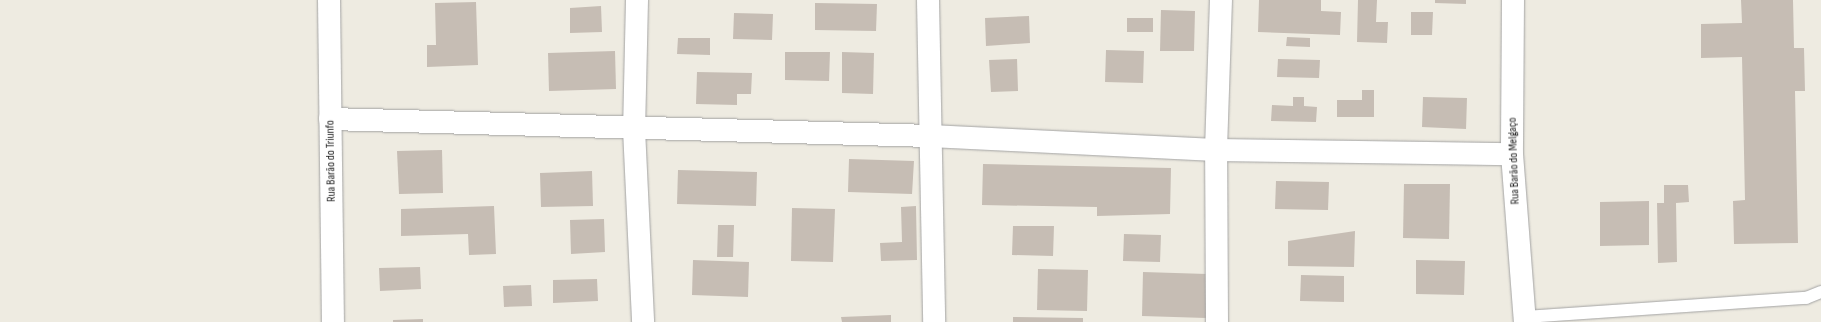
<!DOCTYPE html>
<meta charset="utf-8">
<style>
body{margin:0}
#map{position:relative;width:1821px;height:322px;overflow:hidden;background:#eeebe1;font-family:"Sofia Sans Condensed",sans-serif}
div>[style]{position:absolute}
.building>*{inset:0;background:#c6bdb4}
.roads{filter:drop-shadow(0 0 1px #a3a3a3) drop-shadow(0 0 1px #a3a3a3)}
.service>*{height:12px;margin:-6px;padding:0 6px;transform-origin:6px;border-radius:6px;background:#fff}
.minor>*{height:22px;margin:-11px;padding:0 11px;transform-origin:11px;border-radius:11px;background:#fff}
span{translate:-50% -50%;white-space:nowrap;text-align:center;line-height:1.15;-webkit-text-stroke:3.5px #fff;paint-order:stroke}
.street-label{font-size:12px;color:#1c1c1c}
</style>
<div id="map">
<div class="building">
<div style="clip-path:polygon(1259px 0,1321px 0,1321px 11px,1341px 12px,1340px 35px,1258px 32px)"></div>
<div style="clip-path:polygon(1358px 0,1377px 0,1376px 22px,1388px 22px,1387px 43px,1357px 42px)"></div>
<div style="clip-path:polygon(1435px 0,1466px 0,1466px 4px,1435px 3px)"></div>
<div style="clip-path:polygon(1741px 0,1793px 0,1794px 48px,1804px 48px,1805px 91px,1795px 91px,1798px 243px,1734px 244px,1733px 201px,1745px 200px,1742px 57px,1701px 58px,1701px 24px,1742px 23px)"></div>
<div style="clip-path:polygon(476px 2px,478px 65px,427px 67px,427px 45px,436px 45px,435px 3px)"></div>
<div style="clip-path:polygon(815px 3px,877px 4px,876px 31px,815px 30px)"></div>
<div style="clip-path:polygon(601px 6px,602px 32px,570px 33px,570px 8px)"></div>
<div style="clip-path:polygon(1161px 10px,1195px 11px,1194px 51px,1160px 51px)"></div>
<div style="clip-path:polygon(1411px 12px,1433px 12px,1432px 35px,1411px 35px)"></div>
<div style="clip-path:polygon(734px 13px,773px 14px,772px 40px,733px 39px)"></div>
<div style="clip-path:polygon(1029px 16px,1030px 43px,986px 46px,985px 18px)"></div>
<div style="clip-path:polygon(1127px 18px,1153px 18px,1153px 32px,1127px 32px)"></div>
<div style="clip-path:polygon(1287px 37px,1310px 38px,1310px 47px,1286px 46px)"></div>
<div style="clip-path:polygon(678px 38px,710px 38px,710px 55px,677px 54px)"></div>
<div style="clip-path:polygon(1106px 50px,1144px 51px,1143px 83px,1105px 82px)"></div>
<div style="clip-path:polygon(615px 51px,616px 89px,549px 91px,548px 53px)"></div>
<div style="clip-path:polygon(785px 52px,830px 52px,829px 81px,785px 80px)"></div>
<div style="clip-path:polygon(842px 52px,874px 53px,873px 94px,842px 93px)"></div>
<div style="clip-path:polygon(1017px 59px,1018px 91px,991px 92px,989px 60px)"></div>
<div style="clip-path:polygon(1278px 59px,1320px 60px,1319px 78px,1277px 77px)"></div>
<div style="clip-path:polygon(697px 72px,752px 73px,751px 94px,737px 94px,737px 105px,696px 104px)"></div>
<div style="clip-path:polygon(1362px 90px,1374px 90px,1374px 117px,1337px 117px,1337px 100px,1362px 100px)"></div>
<div style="clip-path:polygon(1293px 97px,1304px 97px,1304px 106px,1317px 107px,1316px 122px,1271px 121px,1272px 105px,1293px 106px)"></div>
<div style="clip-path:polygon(1423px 97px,1467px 98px,1466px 129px,1422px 127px)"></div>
<div style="clip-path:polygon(442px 150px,443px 193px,399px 194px,397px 151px)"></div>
<div style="clip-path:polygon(849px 159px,914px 161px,912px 194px,848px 192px)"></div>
<div style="clip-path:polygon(983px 164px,1171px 168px,1170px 214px,1097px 216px,1097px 207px,982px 205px)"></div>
<div style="clip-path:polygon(678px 170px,757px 172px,756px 206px,677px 204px)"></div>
<div style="clip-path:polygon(592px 171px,593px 206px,541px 207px,540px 173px)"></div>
<div style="clip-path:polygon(1276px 181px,1329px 182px,1328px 210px,1275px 209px)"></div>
<div style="clip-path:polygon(1404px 184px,1450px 184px,1449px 239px,1403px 238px)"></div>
<div style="clip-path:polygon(1664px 185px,1688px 185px,1689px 202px,1676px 203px,1677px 262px,1658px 263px,1657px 203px,1664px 203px)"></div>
<div style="clip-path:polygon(1649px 201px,1649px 245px,1600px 246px,1600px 202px)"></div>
<div style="clip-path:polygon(494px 206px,496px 254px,469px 255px,468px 234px,401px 236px,401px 209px)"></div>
<div style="clip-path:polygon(916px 206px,917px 260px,881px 261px,880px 243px,902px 242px,901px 207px)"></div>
<div style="clip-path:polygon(792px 208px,835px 209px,833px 262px,791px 261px)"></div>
<div style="clip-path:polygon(604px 219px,605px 252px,571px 254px,570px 220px)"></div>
<div style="clip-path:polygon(718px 225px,734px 225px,733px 257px,717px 257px)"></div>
<div style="clip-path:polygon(1013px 226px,1054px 226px,1053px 256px,1012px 255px)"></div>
<div style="clip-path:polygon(1355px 231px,1354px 267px,1288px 266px,1288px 241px)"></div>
<div style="clip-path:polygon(1124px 234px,1161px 235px,1160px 262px,1123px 261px)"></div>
<div style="clip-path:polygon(693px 260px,749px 262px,748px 297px,692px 295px)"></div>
<div style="clip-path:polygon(1416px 260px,1465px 261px,1464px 295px,1416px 294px)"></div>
<div style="clip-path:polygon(420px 267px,421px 289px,380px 291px,379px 268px)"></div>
<div style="clip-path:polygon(1038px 269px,1088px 270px,1087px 311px,1037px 310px)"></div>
<div style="clip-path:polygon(1143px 272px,1207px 274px,1206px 318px,1142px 316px)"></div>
<div style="clip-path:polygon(1301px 275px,1344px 276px,1344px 302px,1300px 301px)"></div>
<div style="clip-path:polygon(597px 279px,598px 301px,553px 303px,553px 280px)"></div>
<div style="clip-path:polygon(531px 285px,532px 306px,504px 307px,503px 286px)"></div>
<div style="clip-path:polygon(891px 315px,891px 322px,842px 322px,841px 317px)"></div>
<div style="clip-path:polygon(1013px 317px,1083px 318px,1083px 322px,1013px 322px)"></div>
<div style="clip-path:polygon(423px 319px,423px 322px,393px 322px,393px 320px)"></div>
</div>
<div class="roads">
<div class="service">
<div style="left:1525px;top:317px;width:282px;rotate:-3.9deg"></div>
<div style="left:1806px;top:298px;width:16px;rotate:-22deg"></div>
</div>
<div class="minor">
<div style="left:329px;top:0;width:322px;rotate:89.3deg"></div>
<div style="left:637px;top:0;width:129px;rotate:91.3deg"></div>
<div style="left:634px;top:129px;width:193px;rotate:87.3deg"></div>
<div style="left:928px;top:0;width:322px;rotate:88.9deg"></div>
<div style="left:1513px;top:0;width:154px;rotate:90.4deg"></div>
<div style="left:1512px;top:154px;width:169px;rotate:85.6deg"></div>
<div style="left:330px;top:119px;width:600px;rotate:1.62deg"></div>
<div style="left:930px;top:136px;width:286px;rotate:2.8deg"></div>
<div style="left:1216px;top:150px;width:296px;rotate:0.8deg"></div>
<div style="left:1217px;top:322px;width:172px;rotate:-90.3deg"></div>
<div style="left:1216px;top:150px;width:150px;rotate:-88.1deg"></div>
</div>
</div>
<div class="street-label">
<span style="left:331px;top:161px;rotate:-91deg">Rua Barão do Triunfo</span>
<span style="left:1514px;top:161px;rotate:-92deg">Rua Barão do Melgaço</span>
</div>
</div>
